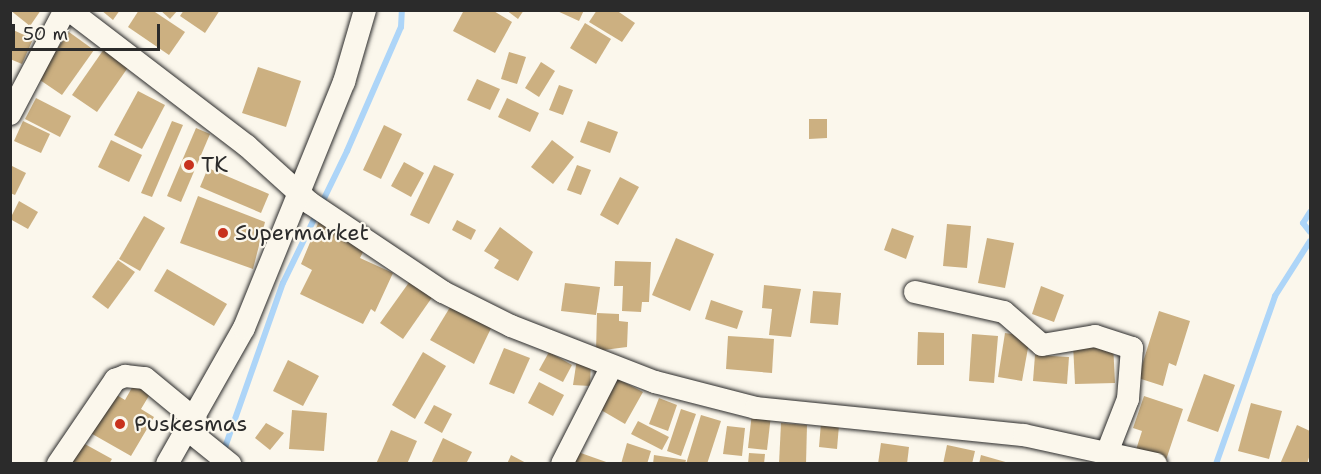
<!DOCTYPE html>
<style>
body{margin:0}
#map{position:relative;width:1321px;height:474px;overflow:hidden;background:#fbf7ec;font-family:"Shantell Sans",sans-serif}
div>[style]{position:absolute}
.stream>*{height:6px;margin:-3px;padding:0 3px;transform-origin:3px;border-radius:3px;background:#add5f8}
.building>*{inset:0;background:#ccb081}
.roads{filter:drop-shadow(0 0 2px #2b2b2b) drop-shadow(0 0 2px #2b2b2b)}
.minor>*{height:22px;margin:-11px;padding:0 11px;transform-origin:11px;border-radius:11px;background:#fbf7ec}
.dots>*{width:16px;height:16px;translate:-50% -50%;box-sizing:border-box;border:3px solid #fbf7ec;border-radius:50%}
span{translate:-50% -50%;white-space:nowrap;text-align:center;line-height:1.15;-webkit-text-stroke:4.5px #fbf7ec;paint-order:stroke}
.poi-label{font-size:22px;color:#2b2b2b}
.left{translate:0 -50%;text-align:left}
.frame{position:absolute;inset:0;border:12px solid #2b2b2b;pointer-events:none}
.scale{position:absolute;left:12px;top:24px;width:148px;height:27px;box-sizing:border-box;border:3px solid #2b2b2b;border-top:0;padding-left:8px;font-size:18px;line-height:21px;white-space:nowrap;color:#2b2b2b;-webkit-text-stroke:4px #fbf7ec;paint-order:stroke}
</style>
<div id="map">
<div class="stream">
<div style="left:1310px;top:212px;width:13px;rotate:122deg"></div>
<div style="left:1303px;top:223px;width:11px;rotate:52deg"></div>
<div style="left:223px;top:453px;width:180px;rotate:-70.6deg"></div>
<div style="left:283px;top:283px;width:147px;rotate:-64.1deg"></div>
<div style="left:347px;top:151px;width:135px;rotate:-66.5deg"></div>
<div style="left:401px;top:27px;width:17px;rotate:-87deg"></div>
<div style="left:1216px;top:464px;width:178px;rotate:-70.6deg"></div>
<div style="left:1275px;top:296px;width:65px;rotate:-57.5deg"></div>
</div>
<div class="building">
<div style="clip-path:polygon(10px 10px,41px 10px,30px 26px)"></div>
<div style="clip-path:polygon(101px 10px,120px 10px,113px 20px)"></div>
<div style="clip-path:polygon(139px 10px,152px 10px,185px 32px,169px 55px,128px 27px)"></div>
<div style="clip-path:polygon(160px 10px,178px 10px,170px 19px)"></div>
<div style="clip-path:polygon(184px 10px,220px 10px,205px 33px,180px 16px)"></div>
<div style="clip-path:polygon(464px 10px,492px 10px,512px 22px,495px 53px,453px 31px)"></div>
<div style="clip-path:polygon(506px 10px,524px 10px,518px 19px)"></div>
<div style="clip-path:polygon(555px 10px,584px 10px,579px 21px)"></div>
<div style="clip-path:polygon(597px 10px,616px 10px,635px 23px,622px 42px,589px 22px)"></div>
<div style="clip-path:polygon(585px 23px,611px 39px,596px 64px,570px 48px)"></div>
<div style="clip-path:polygon(11px 29px,33px 39px,22px 64px,10px 59px)"></div>
<div style="clip-path:polygon(69px 32px,94px 50px,62px 95px,37px 78px)"></div>
<div style="clip-path:polygon(104px 49px,129px 66px,97px 112px,72px 95px)"></div>
<div style="clip-path:polygon(509px 52px,526px 57px,517px 84px,501px 79px)"></div>
<div style="clip-path:polygon(541px 62px,555px 71px,539px 97px,525px 88px)"></div>
<div style="clip-path:polygon(258px 67px,301px 81px,286px 127px,242px 113px)"></div>
<div style="clip-path:polygon(477px 79px,500px 89px,490px 110px,467px 100px)"></div>
<div style="clip-path:polygon(559px 85px,573px 90px,563px 115px,549px 110px)"></div>
<div style="clip-path:polygon(138px 91px,165px 105px,142px 149px,114px 135px)"></div>
<div style="clip-path:polygon(36px 98px,71px 116px,60px 137px,25px 119px)"></div>
<div style="clip-path:polygon(507px 98px,539px 113px,530px 132px,498px 117px)"></div>
<div style="clip-path:polygon(809px 119px,827px 119px,827px 138px,809px 139px)"></div>
<div style="clip-path:polygon(23px 121px,50px 134px,41px 153px,14px 141px)"></div>
<div style="clip-path:polygon(172px 121px,183px 125px,152px 197px,141px 193px)"></div>
<div style="clip-path:polygon(588px 121px,618px 132px,610px 153px,580px 142px)"></div>
<div style="clip-path:polygon(384px 125px,402px 134px,381px 179px,363px 170px)"></div>
<div style="clip-path:polygon(196px 128px,210px 134px,181px 202px,167px 196px)"></div>
<div style="clip-path:polygon(111px 140px,142px 155px,129px 182px,98px 167px)"></div>
<div style="clip-path:polygon(552px 140px,574px 157px,553px 184px,531px 167px)"></div>
<div style="clip-path:polygon(404px 162px,424px 173px,411px 197px,391px 186px)"></div>
<div style="clip-path:polygon(10px 165px,26px 173px,15px 195px,10px 193px)"></div>
<div style="clip-path:polygon(434px 165px,454px 174px,429px 224px,410px 215px)"></div>
<div style="clip-path:polygon(577px 165px,591px 170px,581px 195px,567px 190px)"></div>
<div style="clip-path:polygon(208px 168px,269px 194px,261px 213px,200px 187px)"></div>
<div style="clip-path:polygon(620px 177px,639px 187px,618px 225px,600px 215px)"></div>
<div style="clip-path:polygon(198px 196px,265px 222px,253px 269px,180px 243px)"></div>
<div style="clip-path:polygon(19px 201px,38px 212px,28px 229px,10px 219px)"></div>
<div style="clip-path:polygon(144px 216px,165px 228px,140px 271px,119px 259px)"></div>
<div style="clip-path:polygon(457px 220px,476px 230px,471px 240px,452px 230px)"></div>
<div style="clip-path:polygon(319px 221px,368px 242px,360px 258px,393px 273px,375px 312px,371px 309px,363px 324px,300px 294px,312px 270px,301px 264px)"></div>
<div style="clip-path:polygon(947px 224px,971px 226px,967px 268px,943px 266px)"></div>
<div style="clip-path:polygon(500px 227px,533px 252px,518px 281px,494px 268px,499px 260px,484px 251px)"></div>
<div style="clip-path:polygon(892px 228px,914px 236px,906px 259px,884px 250px)"></div>
<div style="clip-path:polygon(676px 238px,714px 254px,690px 311px,652px 295px)"></div>
<div style="clip-path:polygon(987px 238px,1014px 243px,1005px 288px,978px 283px)"></div>
<div style="clip-path:polygon(118px 260px,135px 272px,108px 309px,92px 297px)"></div>
<div style="clip-path:polygon(615px 261px,651px 262px,649px 302px,642px 302px,641px 312px,622px 311px,623px 286px,614px 286px)"></div>
<div style="clip-path:polygon(167px 269px,227px 304px,214px 326px,154px 291px)"></div>
<div style="clip-path:polygon(410px 281px,433px 296px,403px 339px,380px 323px)"></div>
<div style="clip-path:polygon(565px 283px,600px 287px,596px 315px,561px 311px)"></div>
<div style="clip-path:polygon(764px 285px,801px 289px,791px 337px,769px 335px,772px 309px,762px 308px)"></div>
<div style="clip-path:polygon(1041px 286px,1064px 295px,1054px 322px,1032px 314px)"></div>
<div style="clip-path:polygon(813px 291px,841px 293px,838px 325px,810px 323px)"></div>
<div style="clip-path:polygon(711px 300px,743px 311px,737px 329px,705px 319px)"></div>
<div style="clip-path:polygon(452px 304px,493px 324px,474px 364px,430px 340px)"></div>
<div style="clip-path:polygon(1159px 311px,1190px 321px,1176px 366px,1169px 363px,1163px 386px,1138px 378px)"></div>
<div style="clip-path:polygon(597px 313px,619px 314px,619px 321px,628px 322px,627px 347px,596px 351px)"></div>
<div style="clip-path:polygon(918px 332px,944px 333px,944px 365px,917px 365px)"></div>
<div style="clip-path:polygon(1005px 333px,1030px 337px,1022px 381px,998px 377px)"></div>
<div style="clip-path:polygon(972px 334px,998px 336px,994px 383px,969px 381px)"></div>
<div style="clip-path:polygon(728px 336px,774px 339px,772px 373px,726px 369px)"></div>
<div style="clip-path:polygon(1113px 343px,1115px 383px,1075px 384px,1073px 344px)"></div>
<div style="clip-path:polygon(504px 348px,530px 358px,514px 394px,489px 384px)"></div>
<div style="clip-path:polygon(423px 352px,446px 366px,415px 419px,392px 405px)"></div>
<div style="clip-path:polygon(549px 352px,572px 365px,563px 382px,539px 370px)"></div>
<div style="clip-path:polygon(1035px 355px,1069px 357px,1067px 384px,1033px 381px)"></div>
<div style="clip-path:polygon(577px 359px,591px 359px,590px 386px,573px 385px)"></div>
<div style="clip-path:polygon(288px 360px,319px 376px,303px 406px,273px 391px)"></div>
<div style="clip-path:polygon(1204px 374px,1235px 385px,1218px 432px,1187px 421px)"></div>
<div style="clip-path:polygon(618px 379px,643px 392px,625px 424px,601px 410px)"></div>
<div style="clip-path:polygon(539px 382px,564px 395px,553px 416px,528px 403px)"></div>
<div style="clip-path:polygon(134px 384px,150px 394px,141px 409px,154px 417px,131px 456px,87px 431px,110px 391px,125px 400px)"></div>
<div style="clip-path:polygon(1144px 396px,1183px 409px,1165px 463px,1135px 453px,1142px 431px,1133px 428px)"></div>
<div style="clip-path:polygon(659px 398px,677px 405px,668px 431px,649px 424px)"></div>
<div style="clip-path:polygon(1251px 403px,1282px 411px,1269px 459px,1238px 451px)"></div>
<div style="clip-path:polygon(434px 405px,452px 414px,442px 433px,424px 423px)"></div>
<div style="clip-path:polygon(681px 409px,696px 414px,681px 456px,667px 451px)"></div>
<div style="clip-path:polygon(292px 410px,327px 413px,324px 451px,289px 449px)"></div>
<div style="clip-path:polygon(752px 413px,771px 415px,767px 450px,748px 448px)"></div>
<div style="clip-path:polygon(701px 415px,721px 421px,707px 464px,686px 464px)"></div>
<div style="clip-path:polygon(638px 421px,669px 437px,662px 450px,631px 434px)"></div>
<div style="clip-path:polygon(266px 423px,284px 433px,270px 450px,255px 438px)"></div>
<div style="clip-path:polygon(781px 423px,807px 425px,806px 464px,779px 464px)"></div>
<div style="clip-path:polygon(821px 423px,839px 425px,837px 449px,819px 447px)"></div>
<div style="clip-path:polygon(1297px 425px,1310px 431px,1310px 454px,1307px 464px,1280px 464px)"></div>
<div style="clip-path:polygon(727px 426px,745px 428px,742px 456px,723px 454px)"></div>
<div style="clip-path:polygon(391px 430px,417px 441px,407px 464px,376px 464px)"></div>
<div style="clip-path:polygon(443px 438px,472px 452px,466px 464px,431px 464px)"></div>
<div style="clip-path:polygon(83px 443px,112px 459px,109px 464px,71px 464px)"></div>
<div style="clip-path:polygon(627px 443px,651px 451px,647px 464px,621px 464px)"></div>
<div style="clip-path:polygon(881px 443px,909px 447px,907px 464px,878px 464px)"></div>
<div style="clip-path:polygon(947px 445px,975px 451px,972px 464px,943px 464px)"></div>
<div style="clip-path:polygon(578px 452px,609px 463px,609px 464px,574px 464px)"></div>
<div style="clip-path:polygon(749px 453px,765px 454px,764px 464px,748px 464px)"></div>
<div style="clip-path:polygon(511px 455px,528px 464px,507px 464px)"></div>
<div style="clip-path:polygon(654px 455px,686px 460px,685px 464px,653px 464px)"></div>
<div style="clip-path:polygon(981px 455px,1009px 463px,1009px 464px,979px 464px)"></div>
</div>
<div class="roads">
<div class="minor">
<div style="left:69px;top:10px;width:224px;rotate:37.4deg"></div>
<div style="left:247px;top:146px;width:85px;rotate:42.1deg"></div>
<div style="left:310px;top:203px;width:160px;rotate:33.8deg"></div>
<div style="left:443px;top:292px;width:76px;rotate:26.6deg"></div>
<div style="left:511px;top:326px;width:155px;rotate:21.3deg"></div>
<div style="left:655px;top:382px;width:104px;rotate:14.4deg"></div>
<div style="left:756px;top:408px;width:269px;rotate:5.8deg"></div>
<div style="left:1024px;top:435px;width:135px;rotate:12.4deg"></div>
<div style="left:10px;top:114px;width:118px;rotate:-62.1deg"></div>
<div style="left:915px;top:292px;width:91px;rotate:12.7deg"></div>
<div style="left:1004px;top:312px;width:50px;rotate:41deg"></div>
<div style="left:1042px;top:345px;width:54px;rotate:-9.6deg"></div>
<div style="left:1095px;top:336px;width:39px;rotate:18deg"></div>
<div style="left:1132px;top:348px;width:51px;rotate:94.5deg"></div>
<div style="left:1128px;top:399px;width:55px;rotate:111.4deg"></div>
<div style="left:189px;top:431px;width:53px;rotate:38.8deg"></div>
<div style="left:58px;top:464px;width:102px;rotate:-55.8deg"></div>
<div style="left:115px;top:380px;width:11px;rotate:-22deg"></div>
<div style="left:125px;top:376px;width:20px;rotate:6deg"></div>
<div style="left:145px;top:378px;width:66px;rotate:39.5deg"></div>
<div style="left:167px;top:464px;width:156px;rotate:-60.5deg"></div>
<div style="left:244px;top:328px;width:266px;rotate:-67.9deg"></div>
<div style="left:344px;top:82px;width:75px;rotate:-73.7deg"></div>
<div style="left:562px;top:464px;width:110px;rotate:-63deg"></div>
</div>
</div>
<div class="dots">
<div style="left:189px;top:165px;background:#c8321e"></div>
<div style="left:223px;top:233px;background:#c8321e"></div>
<div style="left:120px;top:424px;background:#c8321e"></div>
</div>
<div class="poi-label">
<span class="left" style="left:201px;top:165px">TK</span>
<span class="left" style="left:235px;top:233px">Supermarket</span>
<span class="left" style="left:134px;top:424px">Puskesmas</span>
</div>
<div class="frame"></div>
<div class="scale">50 m</div>
</div>
